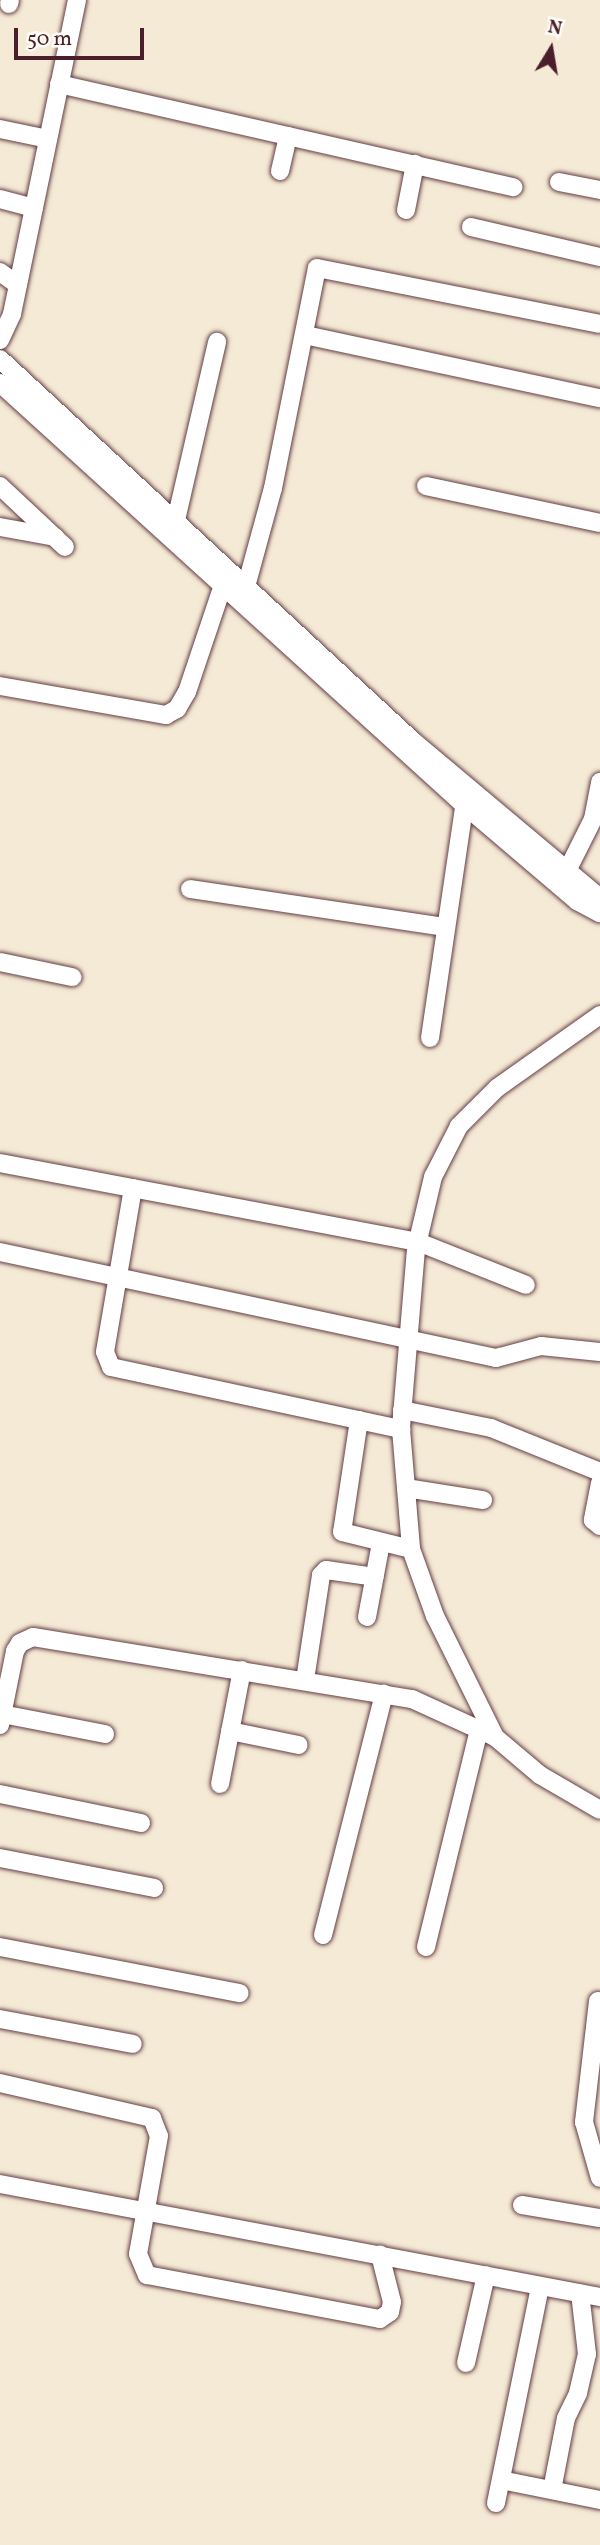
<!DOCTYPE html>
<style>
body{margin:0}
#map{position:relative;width:600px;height:2545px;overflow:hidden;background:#f5ead5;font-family:Vollkorn,serif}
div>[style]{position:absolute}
.roads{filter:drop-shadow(0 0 2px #643d44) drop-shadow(0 0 2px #643d44)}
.minor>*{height:18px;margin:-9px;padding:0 9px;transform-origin:9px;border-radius:9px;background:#fff}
span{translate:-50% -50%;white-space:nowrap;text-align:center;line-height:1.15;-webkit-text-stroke:5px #fdfcf7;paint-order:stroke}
.north{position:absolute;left:516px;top:14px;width:70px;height:70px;-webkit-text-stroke:5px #fdfcf7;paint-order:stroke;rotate:11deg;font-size:19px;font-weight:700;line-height:28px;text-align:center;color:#4a1f2b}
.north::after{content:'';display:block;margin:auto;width:24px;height:32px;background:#4a1f2b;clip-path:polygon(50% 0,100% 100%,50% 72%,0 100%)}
.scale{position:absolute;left:14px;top:28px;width:130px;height:32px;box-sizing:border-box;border:4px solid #4a1f2b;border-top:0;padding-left:9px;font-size:21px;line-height:24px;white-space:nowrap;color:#4a1f2b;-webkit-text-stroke:5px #fdfcf7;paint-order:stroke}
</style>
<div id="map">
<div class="roads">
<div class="minor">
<div style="left:9px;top:4px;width:4px;rotate:-76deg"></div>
<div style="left:59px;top:84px;width:466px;rotate:12.8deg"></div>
<div style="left:0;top:129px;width:49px;rotate:11.8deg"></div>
<div style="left:280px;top:171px;width:36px;rotate:-77deg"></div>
<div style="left:559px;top:182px;width:42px;rotate:11deg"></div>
<div style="left:0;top:199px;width:35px;rotate:15deg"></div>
<div style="left:406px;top:210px;width:47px;rotate:-78.9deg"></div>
<div style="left:471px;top:227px;width:132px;rotate:13.1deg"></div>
<div style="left:0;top:272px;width:22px;rotate:36deg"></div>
<div style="left:305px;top:335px;width:302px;rotate:12.1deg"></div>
<div style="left:0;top:340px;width:29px;rotate:-65deg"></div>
<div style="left:12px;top:314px;width:321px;rotate:-78.3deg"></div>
<div style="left:0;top:359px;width:564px;rotate:42.77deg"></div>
<div style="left:414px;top:742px;width:243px;rotate:40deg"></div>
<div style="left:0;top:383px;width:626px;rotate:42.28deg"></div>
<div style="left:463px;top:804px;width:150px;rotate:40.4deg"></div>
<div style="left:577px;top:901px;width:26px;rotate:28deg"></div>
<div style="left:0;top:486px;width:89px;rotate:43.2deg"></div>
<div style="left:426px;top:486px;width:178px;rotate:12deg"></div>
<div style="left:176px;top:520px;width:183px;rotate:-77deg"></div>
<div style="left:0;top:527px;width:56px;rotate:10.3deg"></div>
<div style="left:244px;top:594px;width:110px;rotate:-74.7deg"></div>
<div style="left:273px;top:488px;width:224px;rotate:-78.7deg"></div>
<div style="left:317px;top:268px;width:288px;rotate:11.2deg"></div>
<div style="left:0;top:686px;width:169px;rotate:9.9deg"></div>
<div style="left:166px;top:715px;width:13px;rotate:-29deg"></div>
<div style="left:177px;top:709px;width:20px;rotate:-60deg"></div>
<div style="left:187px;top:692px;width:113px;rotate:-71.4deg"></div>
<div style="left:566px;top:873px;width:60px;rotate:-63.4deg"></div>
<div style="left:593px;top:819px;width:38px;rotate:-79deg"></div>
<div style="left:190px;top:889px;width:258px;rotate:8.5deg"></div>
<div style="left:0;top:962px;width:74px;rotate:11.8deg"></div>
<div style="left:600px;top:1015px;width:126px;rotate:144.7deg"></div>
<div style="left:497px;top:1088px;width:54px;rotate:135deg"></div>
<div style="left:459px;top:1126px;width:57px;rotate:117deg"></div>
<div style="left:433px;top:1177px;width:74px;rotate:103.3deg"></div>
<div style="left:416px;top:1249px;width:181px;rotate:94.8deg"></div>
<div style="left:401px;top:1429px;width:120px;rotate:85.2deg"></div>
<div style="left:411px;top:1549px;width:71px;rotate:70.3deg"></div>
<div style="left:435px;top:1616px;width:135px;rotate:63.6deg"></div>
<div style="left:495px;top:1737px;width:59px;rotate:40.2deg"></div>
<div style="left:540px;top:1775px;width:69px;rotate:30.3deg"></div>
<div style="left:430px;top:1038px;width:247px;rotate:-81.6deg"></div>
<div style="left:0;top:1163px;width:425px;rotate:10.7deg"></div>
<div style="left:418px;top:1242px;width:116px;rotate:21.7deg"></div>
<div style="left:133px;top:1188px;width:166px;rotate:99.7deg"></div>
<div style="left:105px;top:1352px;width:16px;rotate:68deg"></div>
<div style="left:111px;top:1367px;width:297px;rotate:12.1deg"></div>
<div style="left:0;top:1252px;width:507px;rotate:12.06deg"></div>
<div style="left:496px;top:1358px;width:47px;rotate:-14.9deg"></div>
<div style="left:541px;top:1346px;width:59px;rotate:5.8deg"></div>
<div style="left:402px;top:1410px;width:91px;rotate:11.4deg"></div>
<div style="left:491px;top:1428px;width:118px;rotate:22deg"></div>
<div style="left:359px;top:1420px;width:113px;rotate:98.6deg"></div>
<div style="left:342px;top:1532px;width:71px;rotate:13.8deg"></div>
<div style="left:600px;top:1483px;width:38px;rotate:101deg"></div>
<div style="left:593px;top:1520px;width:9px;rotate:41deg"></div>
<div style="left:406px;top:1488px;width:78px;rotate:8.9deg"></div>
<div style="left:367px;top:1617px;width:75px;rotate:-79.3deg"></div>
<div style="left:305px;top:1680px;width:106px;rotate:-81.3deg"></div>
<div style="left:321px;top:1575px;width:7px;rotate:-45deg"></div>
<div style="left:326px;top:1570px;width:49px;rotate:8.1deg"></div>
<div style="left:2px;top:1714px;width:105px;rotate:11deg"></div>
<div style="left:0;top:1725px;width:76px;rotate:-78.5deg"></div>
<div style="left:15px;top:1651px;width:9px;rotate:-58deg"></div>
<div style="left:20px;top:1643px;width:14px;rotate:-25deg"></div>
<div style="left:33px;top:1637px;width:384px;rotate:9.3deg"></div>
<div style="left:412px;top:1699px;width:91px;rotate:24.6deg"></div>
<div style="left:230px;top:1731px;width:70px;rotate:11.5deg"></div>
<div style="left:220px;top:1784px;width:116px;rotate:-79.1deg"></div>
<div style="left:0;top:1794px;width:144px;rotate:11.6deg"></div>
<div style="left:0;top:1858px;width:157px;rotate:11deg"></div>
<div style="left:323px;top:1935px;width:249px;rotate:-75.8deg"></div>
<div style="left:0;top:1947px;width:244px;rotate:10.9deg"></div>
<div style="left:426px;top:1947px;width:224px;rotate:-76.3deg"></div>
<div style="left:598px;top:2001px;width:122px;rotate:96.6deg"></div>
<div style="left:584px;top:2122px;width:58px;rotate:74.1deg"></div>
<div style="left:0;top:2019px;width:135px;rotate:10.6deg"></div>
<div style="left:0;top:2083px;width:156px;rotate:13deg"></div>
<div style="left:152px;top:2118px;width:19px;rotate:69deg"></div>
<div style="left:159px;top:2136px;width:120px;rotate:100.1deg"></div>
<div style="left:138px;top:2254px;width:23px;rotate:67deg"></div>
<div style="left:147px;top:2275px;width:237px;rotate:10.7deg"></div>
<div style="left:380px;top:2319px;width:12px;rotate:-35deg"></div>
<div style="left:390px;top:2312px;width:10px;rotate:-79deg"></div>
<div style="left:392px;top:2302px;width:49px;rotate:-104.3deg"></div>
<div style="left:0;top:2184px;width:611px;rotate:10.67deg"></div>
<div style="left:522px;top:2205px;width:79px;rotate:9.5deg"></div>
<div style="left:466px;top:2363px;width:90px;rotate:-77.2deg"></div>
<div style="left:501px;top:2480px;width:101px;rotate:11.4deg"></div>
<div style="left:552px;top:2490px;width:73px;rotate:-79deg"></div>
<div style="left:566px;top:2418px;width:28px;rotate:-64deg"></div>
<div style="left:578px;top:2393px;width:40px;rotate:-77deg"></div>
<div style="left:587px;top:2354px;width:61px;rotate:-96.5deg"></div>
<div style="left:496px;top:2503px;width:221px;rotate:-78.5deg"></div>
</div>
</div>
<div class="north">N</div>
<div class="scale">50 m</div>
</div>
